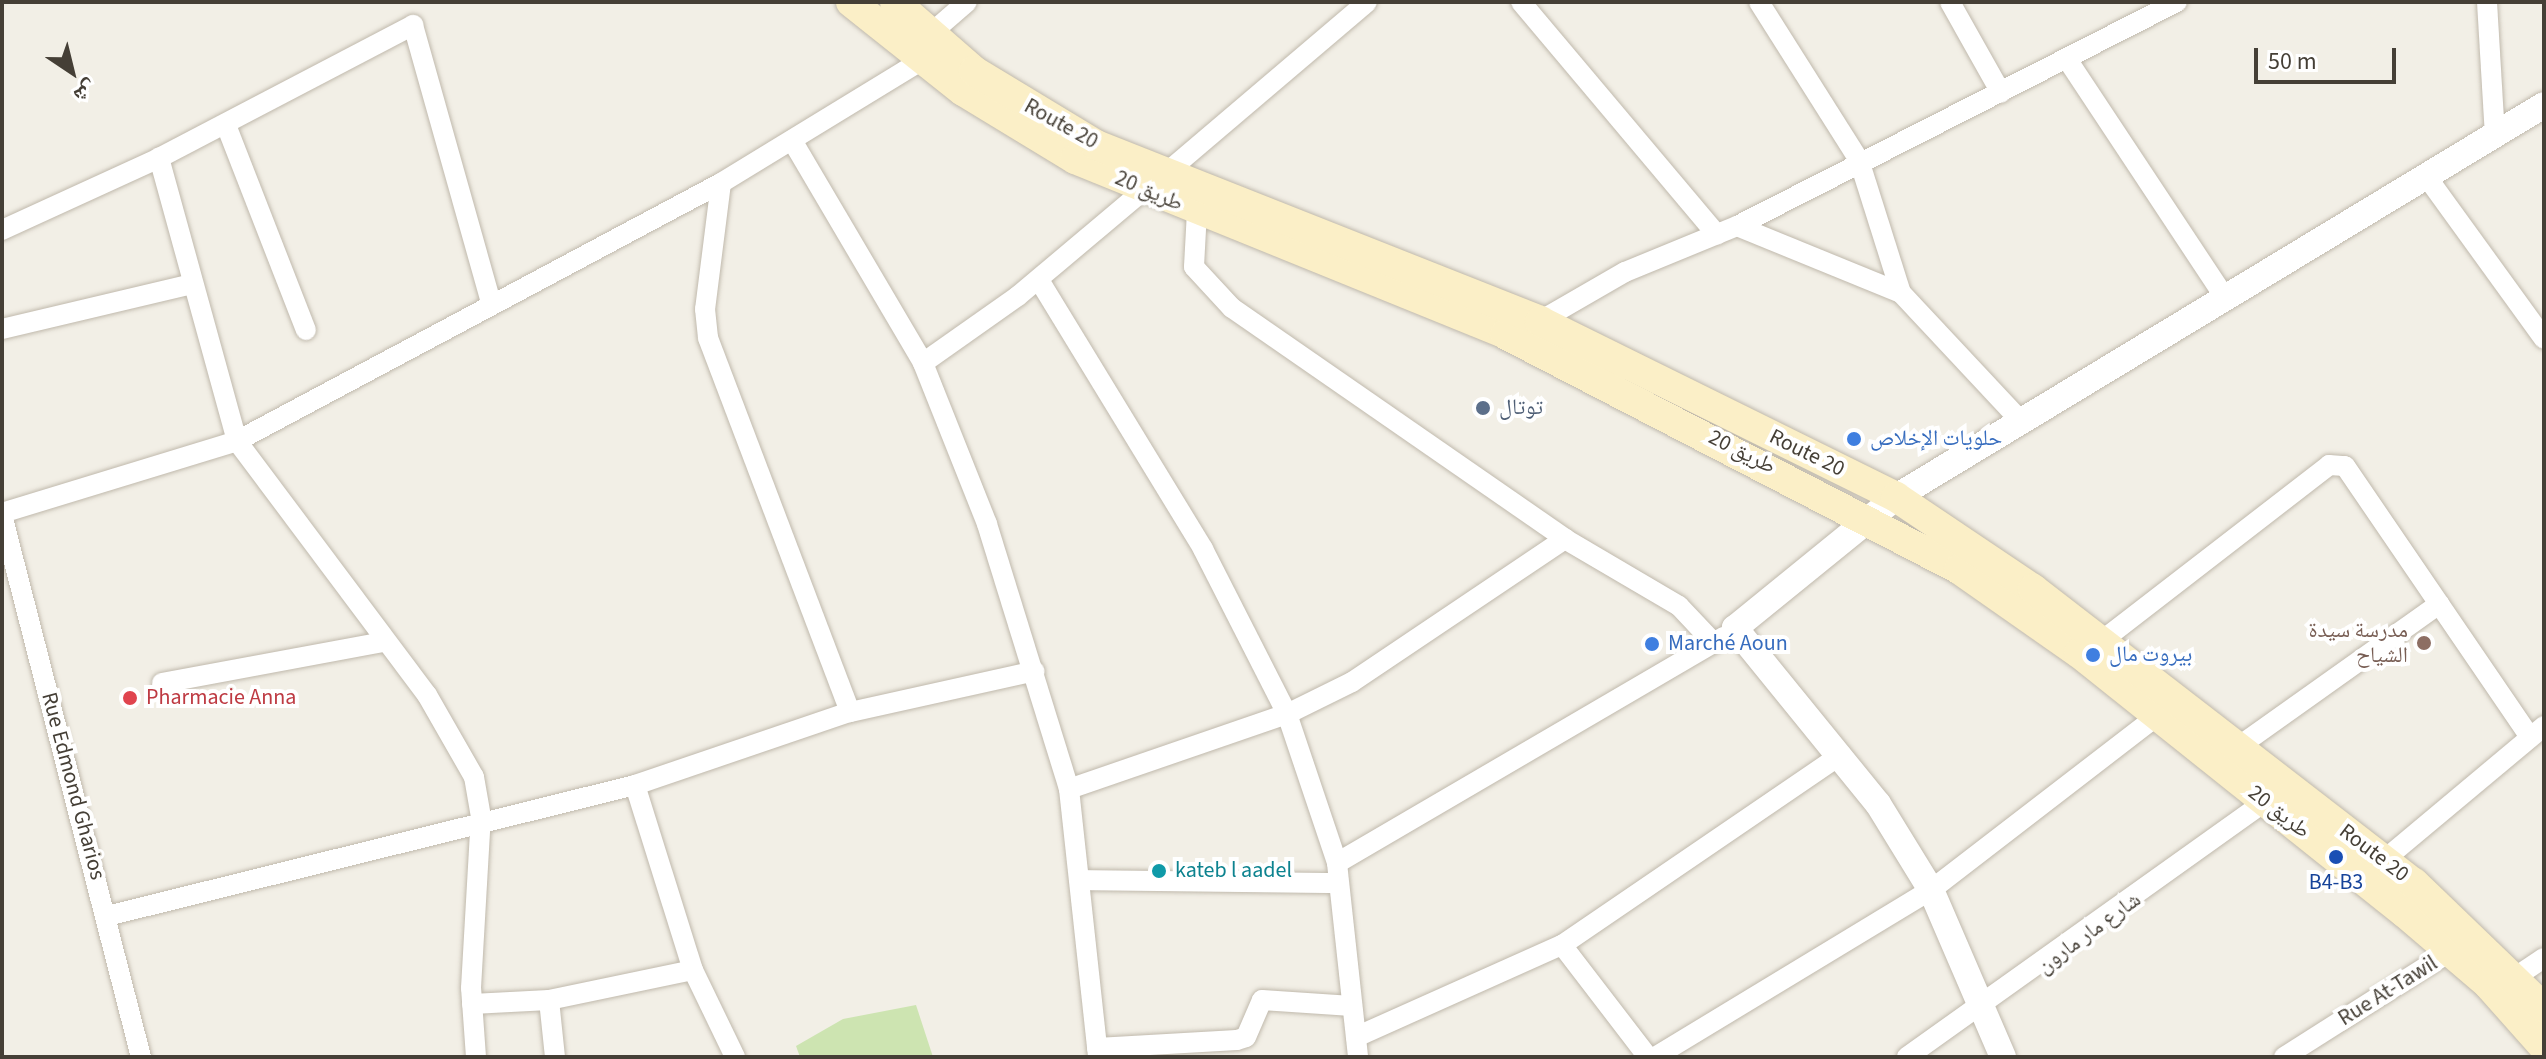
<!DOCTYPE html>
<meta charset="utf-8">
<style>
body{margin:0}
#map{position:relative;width:2546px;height:1059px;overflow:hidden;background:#f2efe6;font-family:"Source Sans 3","Noto Naskh Arabic",sans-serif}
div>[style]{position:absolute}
.green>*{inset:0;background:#cde4b1}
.roads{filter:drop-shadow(0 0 2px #c0b9ac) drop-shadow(0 0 2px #c0b9ac)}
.minor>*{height:20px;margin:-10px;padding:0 10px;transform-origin:10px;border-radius:10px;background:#fff}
.tertiary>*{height:26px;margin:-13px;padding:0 13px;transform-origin:13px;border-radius:13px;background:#fff}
.secondary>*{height:30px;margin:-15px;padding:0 15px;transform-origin:15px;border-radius:15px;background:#fbefc7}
.dots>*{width:22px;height:22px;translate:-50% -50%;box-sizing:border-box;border:4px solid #fff;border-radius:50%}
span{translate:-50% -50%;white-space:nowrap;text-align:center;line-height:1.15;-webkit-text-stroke:8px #fff;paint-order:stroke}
.street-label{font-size:22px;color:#453f36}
.service-label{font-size:22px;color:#4e5e75}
.left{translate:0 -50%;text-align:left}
.shop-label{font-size:22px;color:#366cbe}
.education-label{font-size:22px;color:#785e54}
.right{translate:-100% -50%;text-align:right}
.health-label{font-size:22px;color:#be3a42}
.culture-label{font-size:22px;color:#0d838f}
.transit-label{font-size:22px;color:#164399}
.frame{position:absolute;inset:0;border:4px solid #453f36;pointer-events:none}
.north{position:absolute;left:32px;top:32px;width:80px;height:80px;-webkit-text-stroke:6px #fff;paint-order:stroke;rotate:145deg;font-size:22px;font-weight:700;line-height:32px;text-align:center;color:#453f36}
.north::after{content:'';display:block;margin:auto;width:28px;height:36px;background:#453f36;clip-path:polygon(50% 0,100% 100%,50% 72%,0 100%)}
.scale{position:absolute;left:2254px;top:48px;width:142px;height:36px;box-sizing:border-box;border:4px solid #453f36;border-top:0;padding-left:10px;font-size:24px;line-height:28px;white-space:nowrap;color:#453f36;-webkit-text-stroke:6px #fff;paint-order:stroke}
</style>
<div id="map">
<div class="green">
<div style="clip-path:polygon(916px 1005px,933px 1057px,800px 1057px,796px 1046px,843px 1019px)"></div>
</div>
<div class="roads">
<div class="minor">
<div style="left:1521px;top:2px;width:304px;rotate:49.9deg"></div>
<div style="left:1759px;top:2px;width:187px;rotate:57.7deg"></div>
<div style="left:1859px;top:160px;width:139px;rotate:72.5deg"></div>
<div style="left:1901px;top:293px;width:173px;rotate:46.9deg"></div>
<div style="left:1950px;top:2px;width:104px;rotate:60.7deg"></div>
<div style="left:2487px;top:2px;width:134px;rotate:86.6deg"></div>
<div style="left:929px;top:35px;width:50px;rotate:-41deg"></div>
<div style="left:2069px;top:62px;width:279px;rotate:56.5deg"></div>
<div style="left:226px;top:125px;width:220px;rotate:68.7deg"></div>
<div style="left:793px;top:142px;width:256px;rotate:59.5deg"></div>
<div style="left:923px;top:363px;width:173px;rotate:68.3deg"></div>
<div style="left:987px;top:524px;width:277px;rotate:72.8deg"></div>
<div style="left:1069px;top:789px;width:270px;rotate:83.8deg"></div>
<div style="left:1165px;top:174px;width:265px;rotate:-40.4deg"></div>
<div style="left:2429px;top:180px;width:196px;rotate:54.1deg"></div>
<div style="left:721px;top:183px;width:127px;rotate:97.2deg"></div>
<div style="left:705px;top:309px;width:29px;rotate:84deg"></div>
<div style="left:708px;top:338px;width:400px;rotate:69.2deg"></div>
<div style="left:1197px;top:211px;width:56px;rotate:93.1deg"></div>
<div style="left:1194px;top:267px;width:56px;rotate:47.2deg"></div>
<div style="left:1232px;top:308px;width:405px;rotate:34.7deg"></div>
<div style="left:1565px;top:539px;width:132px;rotate:30.4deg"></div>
<div style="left:1679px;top:606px;width:51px;rotate:46.6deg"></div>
<div style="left:1737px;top:226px;width:177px;rotate:22.2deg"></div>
<div style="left:2px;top:230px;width:173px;rotate:-24.6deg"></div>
<div style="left:1039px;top:280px;width:315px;rotate:58.6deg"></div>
<div style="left:1203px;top:549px;width:185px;rotate:63deg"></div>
<div style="left:1287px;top:714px;width:157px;rotate:71.4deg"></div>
<div style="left:1337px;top:863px;width:195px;rotate:83.8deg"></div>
<div style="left:1540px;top:321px;width:98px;rotate:-30deg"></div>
<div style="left:1625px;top:272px;width:121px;rotate:-22.3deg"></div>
<div style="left:1737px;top:226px;width:494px;rotate:-27deg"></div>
<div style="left:2px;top:329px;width:191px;rotate:-13.3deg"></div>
<div style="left:923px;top:363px;width:116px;rotate:-35.2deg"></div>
<div style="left:1018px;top:296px;width:165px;rotate:-40.1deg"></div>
<div style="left:2px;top:513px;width:246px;rotate:-17deg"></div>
<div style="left:237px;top:441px;width:548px;rotate:-28.06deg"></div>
<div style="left:721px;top:183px;width:234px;rotate:-31.4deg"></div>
<div style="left:2px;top:515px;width:560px;rotate:75.62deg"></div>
<div style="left:2099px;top:643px;width:291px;rotate:-37.7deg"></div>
<div style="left:2329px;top:465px;width:16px;rotate:4deg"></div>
<div style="left:2345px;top:466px;width:328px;rotate:55.7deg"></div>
<div style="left:162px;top:683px;width:226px;rotate:-10.5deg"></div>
<div style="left:2238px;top:747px;width:247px;rotate:-35.4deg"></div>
<div style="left:635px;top:785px;width:194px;rotate:72.6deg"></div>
<div style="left:693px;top:970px;width:97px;rotate:64.2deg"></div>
<div style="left:1069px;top:789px;width:231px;rotate:-19deg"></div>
<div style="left:1287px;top:714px;width:72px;rotate:-26.2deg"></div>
<div style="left:1352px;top:682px;width:257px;rotate:-33.9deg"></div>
<div style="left:2384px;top:860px;width:209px;rotate:-39.9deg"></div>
<div style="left:1337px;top:863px;width:448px;rotate:-30.3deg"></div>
<div style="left:1082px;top:880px;width:256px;rotate:0.7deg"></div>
<div style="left:107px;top:916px;width:544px;rotate:-13.93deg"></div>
<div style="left:635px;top:785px;width:227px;rotate:-18.8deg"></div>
<div style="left:850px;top:712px;width:189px;rotate:-12.5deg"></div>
<div style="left:1562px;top:945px;width:141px;rotate:52.5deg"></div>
<div style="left:2517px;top:976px;width:32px;rotate:-34deg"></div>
<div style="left:549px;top:1000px;width:57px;rotate:84deg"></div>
<div style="left:472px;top:1004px;width:77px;rotate:-3deg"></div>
<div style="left:549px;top:1000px;width:147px;rotate:-11.8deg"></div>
<div style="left:1356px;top:1037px;width:226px;rotate:-24.1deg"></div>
<div style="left:1562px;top:945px;width:338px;rotate:-34.3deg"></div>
<div style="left:1097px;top:1048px;width:140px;rotate:-3.3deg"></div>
<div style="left:1237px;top:1040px;width:9px;rotate:-18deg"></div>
<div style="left:1246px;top:1037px;width:40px;rotate:-66.6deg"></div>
<div style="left:1262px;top:1000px;width:90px;rotate:3.8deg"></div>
<div style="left:476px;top:1057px;width:69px;rotate:-94.1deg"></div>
<div style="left:471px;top:988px;width:171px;rotate:-86.7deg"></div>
<div style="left:481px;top:817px;width:41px;rotate:-99.9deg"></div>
<div style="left:474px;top:777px;width:95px;rotate:-119.8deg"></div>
<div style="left:427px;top:695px;width:317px;rotate:-126.8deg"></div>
<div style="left:237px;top:441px;width:294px;rotate:-105.4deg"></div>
<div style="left:159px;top:158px;width:287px;rotate:-27.6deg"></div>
<div style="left:413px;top:25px;width:289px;rotate:74.3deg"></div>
<div style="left:1655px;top:1057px;width:323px;rotate:-31.2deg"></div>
<div style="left:1931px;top:890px;width:285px;rotate:-37.6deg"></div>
<div style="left:1907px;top:1057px;width:441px;rotate:-35.5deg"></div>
<div style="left:2284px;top:1057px;width:198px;rotate:-32.4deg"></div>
</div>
<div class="tertiary">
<div style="left:2003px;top:1057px;width:182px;rotate:-113.3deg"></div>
<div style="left:1931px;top:890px;width:101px;rotate:-121.6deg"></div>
<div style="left:1878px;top:804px;width:227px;rotate:-129.1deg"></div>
<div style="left:1735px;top:628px;width:208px;rotate:-39.1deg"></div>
<div style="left:1896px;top:497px;width:757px;rotate:-31.17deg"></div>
</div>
<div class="secondary">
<div style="left:851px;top:2px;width:143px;rotate:38.5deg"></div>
<div style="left:963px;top:91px;width:131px;rotate:31.3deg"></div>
<div style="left:1075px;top:159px;width:464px;rotate:22.1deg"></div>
<div style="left:1505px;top:334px;width:511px;rotate:27.37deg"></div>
<div style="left:1959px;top:569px;width:146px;rotate:35deg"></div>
<div style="left:2079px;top:653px;width:416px;rotate:38.6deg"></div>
<div style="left:2404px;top:912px;width:111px;rotate:40.6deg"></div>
<div style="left:2488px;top:984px;width:84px;rotate:48.4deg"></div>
<div style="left:895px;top:2px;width:105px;rotate:41.1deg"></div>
<div style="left:974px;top:71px;width:143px;rotate:31.2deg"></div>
<div style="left:1096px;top:145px;width:478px;rotate:21.6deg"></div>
<div style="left:1540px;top:321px;width:397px;rotate:26.3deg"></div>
<div style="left:1896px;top:497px;width:165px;rotate:33.9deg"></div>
<div style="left:2033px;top:589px;width:481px;rotate:37.7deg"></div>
<div style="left:2414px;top:883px;width:180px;rotate:43.9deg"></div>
</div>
</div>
<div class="dots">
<div style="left:1483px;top:408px;background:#5c6f8a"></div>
<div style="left:1854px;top:439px;background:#3f7fe0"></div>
<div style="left:2424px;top:643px;background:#8d6e63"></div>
<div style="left:1652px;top:644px;background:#3f7fe0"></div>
<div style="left:2093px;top:655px;background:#3f7fe0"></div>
<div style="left:130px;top:698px;background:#e0444e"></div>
<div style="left:2336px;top:857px;background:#1a4fb4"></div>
<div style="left:1159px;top:871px;background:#0f9aa8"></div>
</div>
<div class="street-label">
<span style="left:1061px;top:124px;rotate:29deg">Route 20</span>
<span style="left:1149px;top:191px;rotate:23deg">طريق 20</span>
<span style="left:1742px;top:452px;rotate:27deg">طريق 20</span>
<span style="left:1807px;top:453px;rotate:26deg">Route 20</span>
<span style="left:73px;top:786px;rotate:75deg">Rue Edmond Gharios</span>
<span style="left:2279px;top:812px;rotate:38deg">طريق 20</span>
<span style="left:2374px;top:853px;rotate:37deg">Route 20</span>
<span style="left:2089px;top:933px;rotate:-36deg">شارع مار مارون</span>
<span style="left:2388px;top:991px;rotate:-32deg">Rue At-Tawil</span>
</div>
<div class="service-label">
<span class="left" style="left:1499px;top:408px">توتال</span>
</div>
<div class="shop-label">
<span class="left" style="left:1870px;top:439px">حلويات الإخلاص</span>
<span class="left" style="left:1668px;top:644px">Marché Aoun</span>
<span class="left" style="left:2109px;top:655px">بیروت مال</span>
</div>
<div class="education-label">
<span class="right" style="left:2408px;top:643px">مدرسة سيدة<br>الشياح</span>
</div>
<div class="health-label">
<span class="left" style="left:146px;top:698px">Pharmacie Anna</span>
</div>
<div class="culture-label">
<span class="left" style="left:1175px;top:871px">kateb l aadel</span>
</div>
<div class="transit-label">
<span style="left:2336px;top:883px">B4-B3</span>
</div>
<div class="frame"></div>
<div class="north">ش</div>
<div class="scale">50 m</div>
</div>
